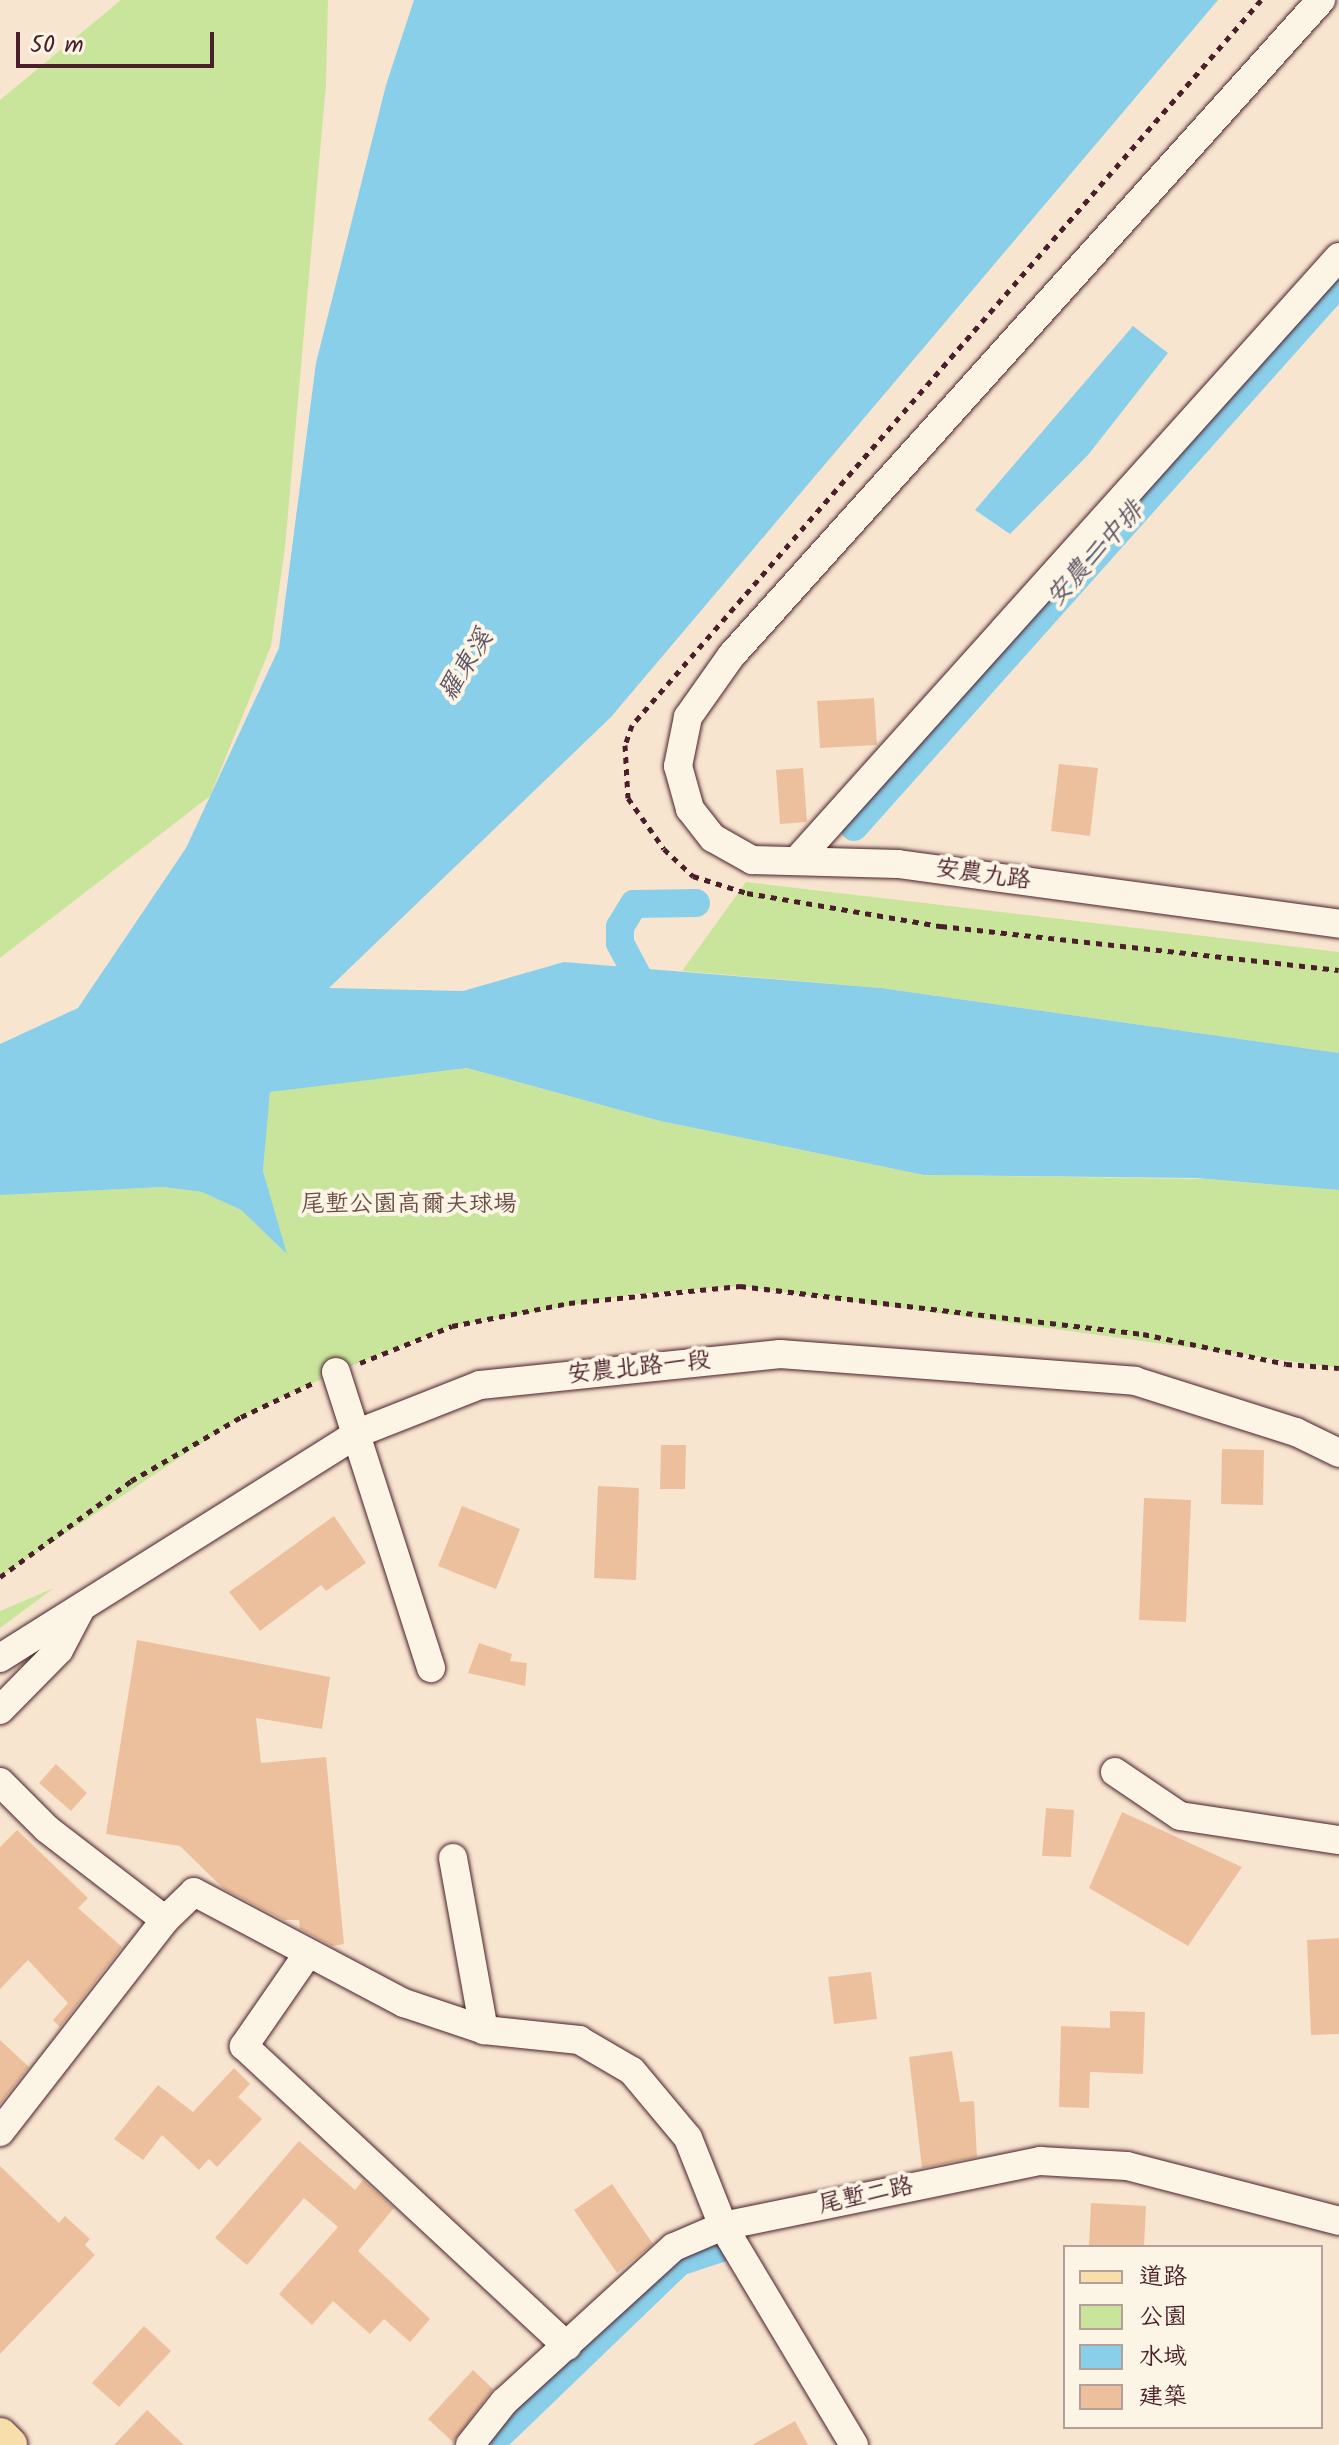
<!DOCTYPE html>
<meta charset="utf-8">
<style>
body{margin:0}
#map{position:relative;width:1339px;height:2445px;overflow:hidden;background:#f8e5cf;font-family:Kalam,"LXGW WenKai TC",sans-serif}
div>[style]{position:absolute}
.green>*{inset:0;background:#c9e59c}
.water>*{inset:0;background:#89cfea}
.canal>*{height:28px;margin:-14px;padding:0 14px;transform-origin:14px;border-radius:14px;background:#89cfea}
.building>*{inset:0;background:#edc09d}
.path>*{height:5px;margin-top:-2.5px;transform-origin:0;background:repeating-linear-gradient(90deg,#4a1f2b 0 6px,transparent 0 12px)}
.roads{filter:drop-shadow(0 0 2px #4a1f2b) drop-shadow(0 0 2px #4a1f2b)}
.minor>*{height:28px;margin:-14px;padding:0 14px;transform-origin:14px;border-radius:14px;background:#fcf5e5}
.major>*{height:36px;margin:-18px;padding:0 18px;transform-origin:18px;border-radius:18px;background:#f8deab}
span{translate:-50% -50%;white-space:nowrap;text-align:center;line-height:1.15;-webkit-text-stroke:8px #fcf5e5;paint-order:stroke}
.street-label{font-size:24px;color:#4a1f2b}
.park-label{font-size:24px;color:#6a5047}
.water-label{font-size:26px;color:#5d5464;font-style:italic}
.legend{position:absolute;left:1063px;top:2245px;width:260px;height:184px;box-sizing:border-box;background:#fcf5e5;border:2px solid #b59f9b;margin:0;padding:10px 14px;list-style:none;font-size:24px;color:#4a1f2b}
.legend li{display:flex;align-items:center;gap:16px;height:40px}
.legend b{width:40px;border:2px solid #b59f9b}
.scale{position:absolute;left:16px;top:32px;width:198px;height:36px;box-sizing:border-box;border:4px solid #4a1f2b;border-top:0;padding-left:10px;font-size:24px;line-height:28px;white-space:nowrap;color:#4a1f2b;-webkit-text-stroke:6px #fcf5e5;paint-order:stroke}
</style>
<div id="map">
<div class="green">
<div style="clip-path:polygon(121px 0,328px 0,326px 84px,285px 547px,271px 646px,210px 796px,0 958px,0 100px)"></div>
<div style="clip-path:polygon(746px 882px,1339px 952px,1339px 1053px,881px 988px,682px 971px)"></div>
<div style="clip-path:polygon(467px 1068px,660px 1121px,924px 1175px,1206px 1179px,1339px 1190px,1339px 1368px,740px 1286px,635px 1294px,452px 1326px,336px 1372px,241px 1417px,0 1577px,0 1194px,163px 1187px,202px 1192px,241px 1210px,286px 1253px,263px 1171px,270px 1091px)"></div>
<div style="clip-path:polygon(54px 1588px,0 1628px,0 1611px)"></div>
</div>
<div class="water">
<div style="clip-path:polygon(414px 0,1218px 0,611px 717px,329px 988px,463px 991px,564px 962px,881px 988px,1339px 1053px,1339px 1190px,1196px 1178px,924px 1175px,660px 1121px,467px 1068px,270px 1092px,263px 1171px,287px 1254px,241px 1210px,202px 1192px,163px 1187px,0 1195px,0 1044px,78px 1008px,186px 848px,279px 648px,316px 363px,386px 85px)"></div>
<div style="clip-path:polygon(1133px 326px,1168px 353px,1088px 455px,1010px 534px,975px 510px)"></div>
</div>
<div class="canal">
<div style="left:854px;top:827px;width:729px;rotate:-48.28deg"></div>
<div style="left:645px;top:1002px;width:8px;rotate:-76deg"></div>
<div style="left:647px;top:994px;width:58px;rotate:-117.9deg"></div>
<div style="left:620px;top:943px;width:16px;rotate:-90deg"></div>
<div style="left:620px;top:927px;width:27px;rotate:-59deg"></div>
<div style="left:634px;top:904px;width:62px;rotate:-0.9deg"></div>
<div style="left:489px;top:2445px;width:264px;rotate:-43.9deg"></div>
<div style="left:679px;top:2262px;width:44px;rotate:-18.4deg"></div>
</div>
<div class="building">
<div style="clip-path:polygon(874px 698px,877px 745px,820px 748px,817px 701px)"></div>
<div style="clip-path:polygon(1059px 764px,1098px 768px,1090px 836px,1051px 831px)"></div>
<div style="clip-path:polygon(803px 768px,807px 822px,780px 824px,776px 770px)"></div>
<div style="clip-path:polygon(661px 1445px,686px 1445px,685px 1489px,660px 1489px)"></div>
<div style="clip-path:polygon(1222px 1449px,1264px 1450px,1263px 1505px,1221px 1504px)"></div>
<div style="clip-path:polygon(598px 1486px,639px 1488px,636px 1580px,594px 1578px)"></div>
<div style="clip-path:polygon(1144px 1498px,1191px 1500px,1186px 1622px,1139px 1620px)"></div>
<div style="clip-path:polygon(462px 1506px,520px 1529px,496px 1589px,438px 1566px)"></div>
<div style="clip-path:polygon(334px 1516px,366px 1563px,326px 1591px,321px 1585px,260px 1631px,229px 1592px)"></div>
<div style="clip-path:polygon(137px 1640px,330px 1677px,322px 1729px,256px 1718px,261px 1763px,326px 1757px,344px 1944px,332px 1946px,300px 1929px,299px 1920px,284px 1920px,224px 1889px,180px 1846px,106px 1834px)"></div>
<div style="clip-path:polygon(479px 1643px,512px 1654px,510px 1661px,527px 1663px,525px 1686px,468px 1673px)"></div>
<div style="clip-path:polygon(56px 1764px,87px 1793px,71px 1811px,39px 1783px)"></div>
<div style="clip-path:polygon(1046px 1808px,1074px 1810px,1071px 1857px,1042px 1856px)"></div>
<div style="clip-path:polygon(1122px 1812px,1242px 1867px,1188px 1946px,1089px 1888px)"></div>
<div style="clip-path:polygon(17px 1830px,88px 1898px,78px 1908px,122px 1947px,60px 2027px,53px 2020px,68px 2003px,28px 1960px,0 1989px,0 1847px)"></div>
<div style="clip-path:polygon(1339px 1938px,1339px 2034px,1311px 2035px,1307px 1940px)"></div>
<div style="clip-path:polygon(871px 1972px,877px 2019px,834px 2024px,828px 1977px)"></div>
<div style="clip-path:polygon(1110px 2011px,1145px 2012px,1143px 2074px,1090px 2072px,1089px 2108px,1059px 2107px,1061px 2026px,1110px 2028px)"></div>
<div style="clip-path:polygon(0 2040px,29px 2067px,0 2104px)"></div>
<div style="clip-path:polygon(952px 2051px,960px 2102px,974px 2101px,977px 2157px,922px 2168px,909px 2057px)"></div>
<div style="clip-path:polygon(234px 2068px,250px 2084px,238px 2097px,262px 2119px,217px 2167px,209px 2159px,199px 2170px,162px 2135px,143px 2160px,114px 2139px,158px 2085px,193px 2112px)"></div>
<div style="clip-path:polygon(299px 2141px,355px 2190px,363px 2180px,394px 2208px,358px 2251px,430px 2319px,410px 2342px,384px 2319px,370px 2334px,333px 2301px,312px 2325px,279px 2294px,338px 2227px,304px 2198px,247px 2265px,215px 2238px)"></div>
<div style="clip-path:polygon(0 2166px,59px 2223px,65px 2216px,90px 2239px,85px 2245px,95px 2255px,0 2354px)"></div>
<div style="clip-path:polygon(612px 2184px,653px 2244px,617px 2273px,574px 2210px)"></div>
<div style="clip-path:polygon(1091px 2203px,1146px 2206px,1144px 2247px,1089px 2247px)"></div>
<div style="clip-path:polygon(144px 2326px,171px 2351px,119px 2407px,92px 2383px)"></div>
<div style="clip-path:polygon(473px 2370px,493px 2389px,453px 2442px,428px 2419px)"></div>
<div style="clip-path:polygon(147px 2410px,184px 2445px,114px 2445px)"></div>
<div style="clip-path:polygon(795px 2421px,808px 2445px,752px 2445px)"></div>
</div>
<div class="path">
<div style="left:1261px;top:0;width:960px;rotate:130.94deg"></div>
<div style="left:632px;top:725px;width:21px;rotate:109deg"></div>
<div style="left:625px;top:745px;width:53px;rotate:86.8deg"></div>
<div style="left:628px;top:798px;width:62px;rotate:54.8deg"></div>
<div style="left:664px;top:849px;width:40px;rotate:43deg"></div>
<div style="left:693px;top:876px;width:57px;rotate:17.5deg"></div>
<div style="left:747px;top:893px;width:197px;rotate:9.7deg"></div>
<div style="left:941px;top:926px;width:400px;rotate:6.3deg"></div>
<div style="left:360px;top:1363px;width:99px;rotate:-21.9deg"></div>
<div style="left:452px;top:1326px;width:119px;rotate:-11.1deg"></div>
<div style="left:569px;top:1303px;width:172px;rotate:-5.7deg"></div>
<div style="left:740px;top:1286px;width:406px;rotate:6.8deg"></div>
<div style="left:1143px;top:1334px;width:146px;rotate:11.8deg"></div>
<div style="left:1286px;top:1364px;width:53px;rotate:4.3deg"></div>
<div style="left:0;top:1577px;width:162px;rotate:-36.2deg"></div>
<div style="left:131px;top:1481px;width:127px;rotate:-30.2deg"></div>
<div style="left:241px;top:1417px;width:82px;rotate:-25.3deg"></div>
</div>
<div class="roads">
<div class="minor">
<div style="left:1321px;top:0;width:882px;rotate:131.97deg"></div>
<div style="left:731px;top:656px;width:75px;rotate:125.2deg"></div>
<div style="left:688px;top:717px;width:50px;rotate:101.5deg"></div>
<div style="left:678px;top:766px;width:45px;rotate:74.4deg"></div>
<div style="left:690px;top:809px;width:37px;rotate:52deg"></div>
<div style="left:713px;top:838px;width:45px;rotate:29.4deg"></div>
<div style="left:752px;top:860px;width:146px;rotate:1.6deg"></div>
<div style="left:898px;top:864px;width:445px;rotate:7.7deg"></div>
<div style="left:799px;top:858px;width:808px;rotate:-48.06deg"></div>
<div style="left:336px;top:1372px;width:311px;rotate:72.2deg"></div>
<div style="left:0;top:1658px;width:423px;rotate:-32.1deg"></div>
<div style="left:358px;top:1433px;width:131px;rotate:-21.5deg"></div>
<div style="left:480px;top:1385px;width:302px;rotate:-5.9deg"></div>
<div style="left:780px;top:1354px;width:356px;rotate:4.3deg"></div>
<div style="left:1135px;top:1381px;width:169px;rotate:17.6deg"></div>
<div style="left:1296px;top:1432px;width:48px;rotate:26deg"></div>
<div style="left:0;top:1710px;width:84px;rotate:-45.5deg"></div>
<div style="left:59px;top:1650px;width:45px;rotate:-62.3deg"></div>
<div style="left:1115px;top:1772px;width:78px;rotate:34.1deg"></div>
<div style="left:1180px;top:1816px;width:161px;rotate:8.6deg"></div>
<div style="left:0;top:1782px;width:66px;rotate:45deg"></div>
<div style="left:47px;top:1829px;width:149px;rotate:37.6deg"></div>
<div style="left:165px;top:1920px;width:40px;rotate:-44deg"></div>
<div style="left:194px;top:1892px;width:238px;rotate:27.9deg"></div>
<div style="left:404px;top:2003px;width:84px;rotate:18.6deg"></div>
<div style="left:484px;top:2030px;width:96px;rotate:6deg"></div>
<div style="left:579px;top:2040px;width:61px;rotate:30.3deg"></div>
<div style="left:632px;top:2071px;width:87px;rotate:50.1deg"></div>
<div style="left:688px;top:2138px;width:95px;rotate:68.3deg"></div>
<div style="left:723px;top:2226px;width:255px;rotate:59.1deg"></div>
<div style="left:453px;top:1858px;width:175px;rotate:79.8deg"></div>
<div style="left:307px;top:1955px;width:111px;rotate:124.7deg"></div>
<div style="left:244px;top:2046px;width:441px;rotate:42.9deg"></div>
<div style="left:0;top:2132px;width:269px;rotate:-52.1deg"></div>
<div style="left:470px;top:2445px;width:55px;rotate:-51.7deg"></div>
<div style="left:504px;top:2402px;width:230px;rotate:-42.4deg"></div>
<div style="left:674px;top:2247px;width:53px;rotate:-23.2deg"></div>
<div style="left:723px;top:2226px;width:324px;rotate:-11.6deg"></div>
<div style="left:1040px;top:2161px;width:87px;rotate:3.3deg"></div>
<div style="left:1127px;top:2166px;width:219px;rotate:14.5deg"></div>
</div>
<div class="major">
<div style="left:0;top:2436px;width:13px;rotate:45deg"></div>
</div>
</div>
<div class="street-label">
<span style="left:983px;top:875px;rotate:8deg">安農九路</span>
<span style="left:639px;top:1368px;rotate:-6deg">安農北路一段</span>
<span style="left:866px;top:2196px;rotate:-12deg">尾塹二路</span>
</div>
<div class="park-label">
<span style="left:409px;top:1205px">尾塹公園高爾夫球場</span>
</div>
<div class="water-label">
<span style="left:1096px;top:555px;rotate:-48deg">安農二中排</span>
<span style="left:467px;top:666px;rotate:-58deg">羅東溪</span>
</div>
<ul class="legend">
<li><b style="height:10px;background:#f8deab"></b>道路</li>
<li><b style="height:22px;background:#c9e59c"></b>公園</li>
<li><b style="height:22px;background:#89cfea"></b>水域</li>
<li><b style="height:22px;background:#edc09d"></b>建築</li>
</ul>
<div class="scale">50 m</div>
</div>
